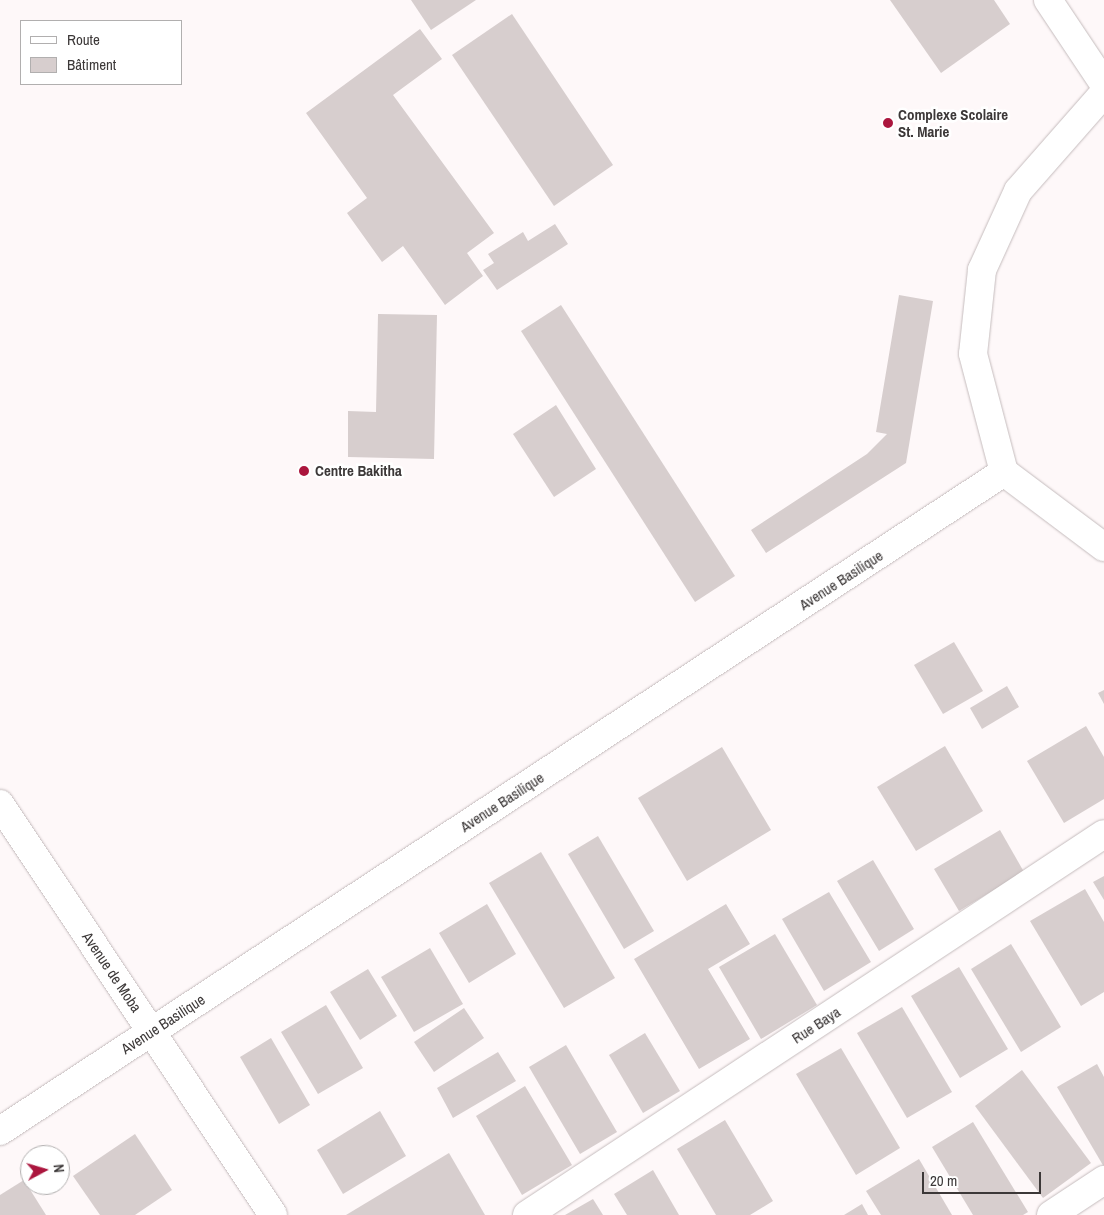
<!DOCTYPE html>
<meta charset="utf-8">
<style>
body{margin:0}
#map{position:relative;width:1104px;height:1215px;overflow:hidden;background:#fef8f9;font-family:"Archivo Narrow",sans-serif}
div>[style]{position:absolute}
.building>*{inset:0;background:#d7cece}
.roads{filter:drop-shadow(0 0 1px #c5bcbd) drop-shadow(0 0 1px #c5bcbd)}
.minor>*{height:28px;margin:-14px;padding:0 14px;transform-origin:14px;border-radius:14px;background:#fff}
.tertiary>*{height:28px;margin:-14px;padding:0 14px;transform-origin:14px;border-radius:14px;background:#fff}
.dots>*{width:14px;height:14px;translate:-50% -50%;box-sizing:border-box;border:2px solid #fff;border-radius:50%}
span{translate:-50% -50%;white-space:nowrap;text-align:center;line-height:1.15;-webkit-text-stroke:5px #fff;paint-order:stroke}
.poi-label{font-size:15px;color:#3c3838;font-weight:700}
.left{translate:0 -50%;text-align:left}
.street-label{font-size:15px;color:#3c3838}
.legend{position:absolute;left:20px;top:20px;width:162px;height:65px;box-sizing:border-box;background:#fff;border:1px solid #b1afaf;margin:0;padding:6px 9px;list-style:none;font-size:15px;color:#3c3838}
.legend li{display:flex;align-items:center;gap:10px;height:25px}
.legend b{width:25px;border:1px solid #b1afaf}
.north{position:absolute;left:20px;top:1145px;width:50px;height:50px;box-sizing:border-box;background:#fff;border:1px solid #b1afaf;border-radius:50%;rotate:84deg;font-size:14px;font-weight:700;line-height:20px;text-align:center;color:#3c3838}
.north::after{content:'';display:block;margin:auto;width:18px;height:22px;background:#ab163e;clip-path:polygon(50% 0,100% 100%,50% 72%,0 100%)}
.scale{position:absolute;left:922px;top:1172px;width:119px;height:22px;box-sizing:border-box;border:2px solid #3c3838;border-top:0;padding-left:6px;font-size:15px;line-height:18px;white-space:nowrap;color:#3c3838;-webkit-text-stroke:4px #fff;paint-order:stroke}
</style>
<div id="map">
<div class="building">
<div style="clip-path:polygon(411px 0,476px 0,431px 30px)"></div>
<div style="clip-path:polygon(890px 0,994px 0,1010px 24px,941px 73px)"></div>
<div style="clip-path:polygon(512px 14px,613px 165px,554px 206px,452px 55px)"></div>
<div style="clip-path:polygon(420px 29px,442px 59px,393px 95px,494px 233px,467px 253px,483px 276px,445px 305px,403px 246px,382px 262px,347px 213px,367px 198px,306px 113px)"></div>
<div style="clip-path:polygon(555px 224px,568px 244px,497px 290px,483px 270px,494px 263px,488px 254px,523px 232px,528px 241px)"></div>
<div style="clip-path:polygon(899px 295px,933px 301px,906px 463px,766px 553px,751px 530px,867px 454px,887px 434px,876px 432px)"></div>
<div style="clip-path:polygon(561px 305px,735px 576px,695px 602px,521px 331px)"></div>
<div style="clip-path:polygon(378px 314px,437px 315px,434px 459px,348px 457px,348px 411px,376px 412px)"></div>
<div style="clip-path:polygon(556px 405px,596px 469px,554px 497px,513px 434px)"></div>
<div style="clip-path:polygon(954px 642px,983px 691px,943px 714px,914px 665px)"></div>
<div style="clip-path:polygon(1007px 686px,1019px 707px,982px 729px,970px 708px)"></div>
<div style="clip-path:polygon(1104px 690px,1104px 704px,1098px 693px)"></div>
<div style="clip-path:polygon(1086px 726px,1104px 757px,1104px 799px,1064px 823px,1027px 761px)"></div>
<div style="clip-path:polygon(945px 746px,983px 811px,916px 851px,877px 787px)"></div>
<div style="clip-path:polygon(722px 747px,771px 830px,687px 881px,638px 798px)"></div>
<div style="clip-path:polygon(1000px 830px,1024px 872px,959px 911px,934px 869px)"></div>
<div style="clip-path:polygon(598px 836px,654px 931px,624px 949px,568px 854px)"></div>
<div style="clip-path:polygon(541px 852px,615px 978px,564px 1008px,489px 883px)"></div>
<div style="clip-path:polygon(873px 860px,914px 929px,879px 951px,837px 881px)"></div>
<div style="clip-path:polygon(1104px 876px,1104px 900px,1093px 882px)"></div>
<div style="clip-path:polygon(1085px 889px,1104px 922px,1104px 992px,1081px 1006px,1030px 921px)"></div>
<div style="clip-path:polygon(829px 892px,871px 962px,824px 991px,782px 919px)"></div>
<div style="clip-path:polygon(487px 904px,516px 954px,469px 983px,439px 933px)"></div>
<div style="clip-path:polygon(726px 904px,750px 944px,708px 969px,750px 1039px,699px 1069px,634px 959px)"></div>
<div style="clip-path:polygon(775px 934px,817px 1005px,761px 1039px,719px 967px)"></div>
<div style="clip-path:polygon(1011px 944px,1061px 1027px,1021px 1052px,971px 969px)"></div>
<div style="clip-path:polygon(430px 948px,463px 1004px,414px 1032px,381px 977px)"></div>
<div style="clip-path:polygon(959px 967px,1008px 1049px,960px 1078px,911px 996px)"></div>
<div style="clip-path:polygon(368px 969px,397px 1016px,360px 1040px,330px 992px)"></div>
<div style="clip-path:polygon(326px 1005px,363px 1068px,318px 1094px,281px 1032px)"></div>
<div style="clip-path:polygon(902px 1007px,952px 1092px,907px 1118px,857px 1033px)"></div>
<div style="clip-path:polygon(464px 1008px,484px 1038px,434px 1072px,414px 1042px)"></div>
<div style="clip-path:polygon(645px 1033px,680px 1091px,643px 1113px,609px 1055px)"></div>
<div style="clip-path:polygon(271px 1038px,310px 1105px,279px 1124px,240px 1057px)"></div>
<div style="clip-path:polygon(566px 1045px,617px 1132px,580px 1154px,529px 1067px)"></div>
<div style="clip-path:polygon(841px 1048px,900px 1148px,856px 1175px,796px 1074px)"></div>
<div style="clip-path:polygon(498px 1052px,516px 1081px,453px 1118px,437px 1088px)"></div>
<div style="clip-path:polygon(1097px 1064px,1104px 1077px,1104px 1167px,1057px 1087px)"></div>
<div style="clip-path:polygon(1022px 1070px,1091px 1163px,1043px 1198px,975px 1106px)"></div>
<div style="clip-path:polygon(525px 1086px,572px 1165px,522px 1195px,476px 1116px)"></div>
<div style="clip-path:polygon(380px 1111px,406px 1156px,343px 1194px,317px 1150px)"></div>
<div style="clip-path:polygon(725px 1120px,773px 1201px,750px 1215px,716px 1215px,677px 1149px)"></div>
<div style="clip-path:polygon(973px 1122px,1028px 1212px,1023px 1215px,973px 1215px,932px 1147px)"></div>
<div style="clip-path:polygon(135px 1134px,172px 1190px,135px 1215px,100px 1215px,73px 1176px)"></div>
<div style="clip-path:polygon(449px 1153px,485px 1215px,346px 1215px)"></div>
<div style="clip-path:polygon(919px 1159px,952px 1215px,881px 1215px,866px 1191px)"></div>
<div style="clip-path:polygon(653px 1170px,679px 1215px,627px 1215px,614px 1194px)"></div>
<div style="clip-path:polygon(24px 1180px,46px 1215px,0 1215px,0 1195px)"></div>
<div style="clip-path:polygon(593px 1199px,603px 1215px,565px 1215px)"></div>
<div style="clip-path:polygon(862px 1204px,868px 1215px,844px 1215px)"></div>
</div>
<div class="roads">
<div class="minor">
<div style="left:1048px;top:0;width:101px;rotate:56.3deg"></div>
<div style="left:0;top:804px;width:493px;rotate:56.4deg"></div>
<div style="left:527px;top:1215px;width:691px;rotate:-33.44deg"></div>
<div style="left:1051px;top:1215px;width:64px;rotate:-33.4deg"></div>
</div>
<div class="tertiary">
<div style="left:1104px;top:93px;width:130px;rotate:131.3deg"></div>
<div style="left:1018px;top:191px;width:87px;rotate:114.5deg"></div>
<div style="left:982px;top:270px;width:84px;rotate:96.1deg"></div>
<div style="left:973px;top:354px;width:122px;rotate:75.3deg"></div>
<div style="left:1004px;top:472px;width:125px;rotate:36.9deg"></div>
<div style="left:0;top:1131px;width:1201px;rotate:-33.28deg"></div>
</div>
</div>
<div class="dots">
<div style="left:888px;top:123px;background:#ab163e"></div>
<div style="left:304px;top:471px;background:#ab163e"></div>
</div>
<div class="poi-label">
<span class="left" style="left:898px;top:123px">Complexe Scolaire<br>St. Marie</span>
<span class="left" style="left:315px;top:471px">Centre Bakitha</span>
</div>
<div class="street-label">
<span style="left:841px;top:580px;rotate:-33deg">Avenue Basilique</span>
<span style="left:502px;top:802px;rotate:-33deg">Avenue Basilique</span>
<span style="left:112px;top:972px;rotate:56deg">Avenue de Moba</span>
<span style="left:163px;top:1024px;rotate:-33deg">Avenue Basilique</span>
<span style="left:816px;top:1025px;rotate:-33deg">Rue Baya</span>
</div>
<ul class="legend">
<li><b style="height:6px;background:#fff"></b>Route</li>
<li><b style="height:14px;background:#d7cece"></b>Bâtiment</li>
</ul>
<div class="north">N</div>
<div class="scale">20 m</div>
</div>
